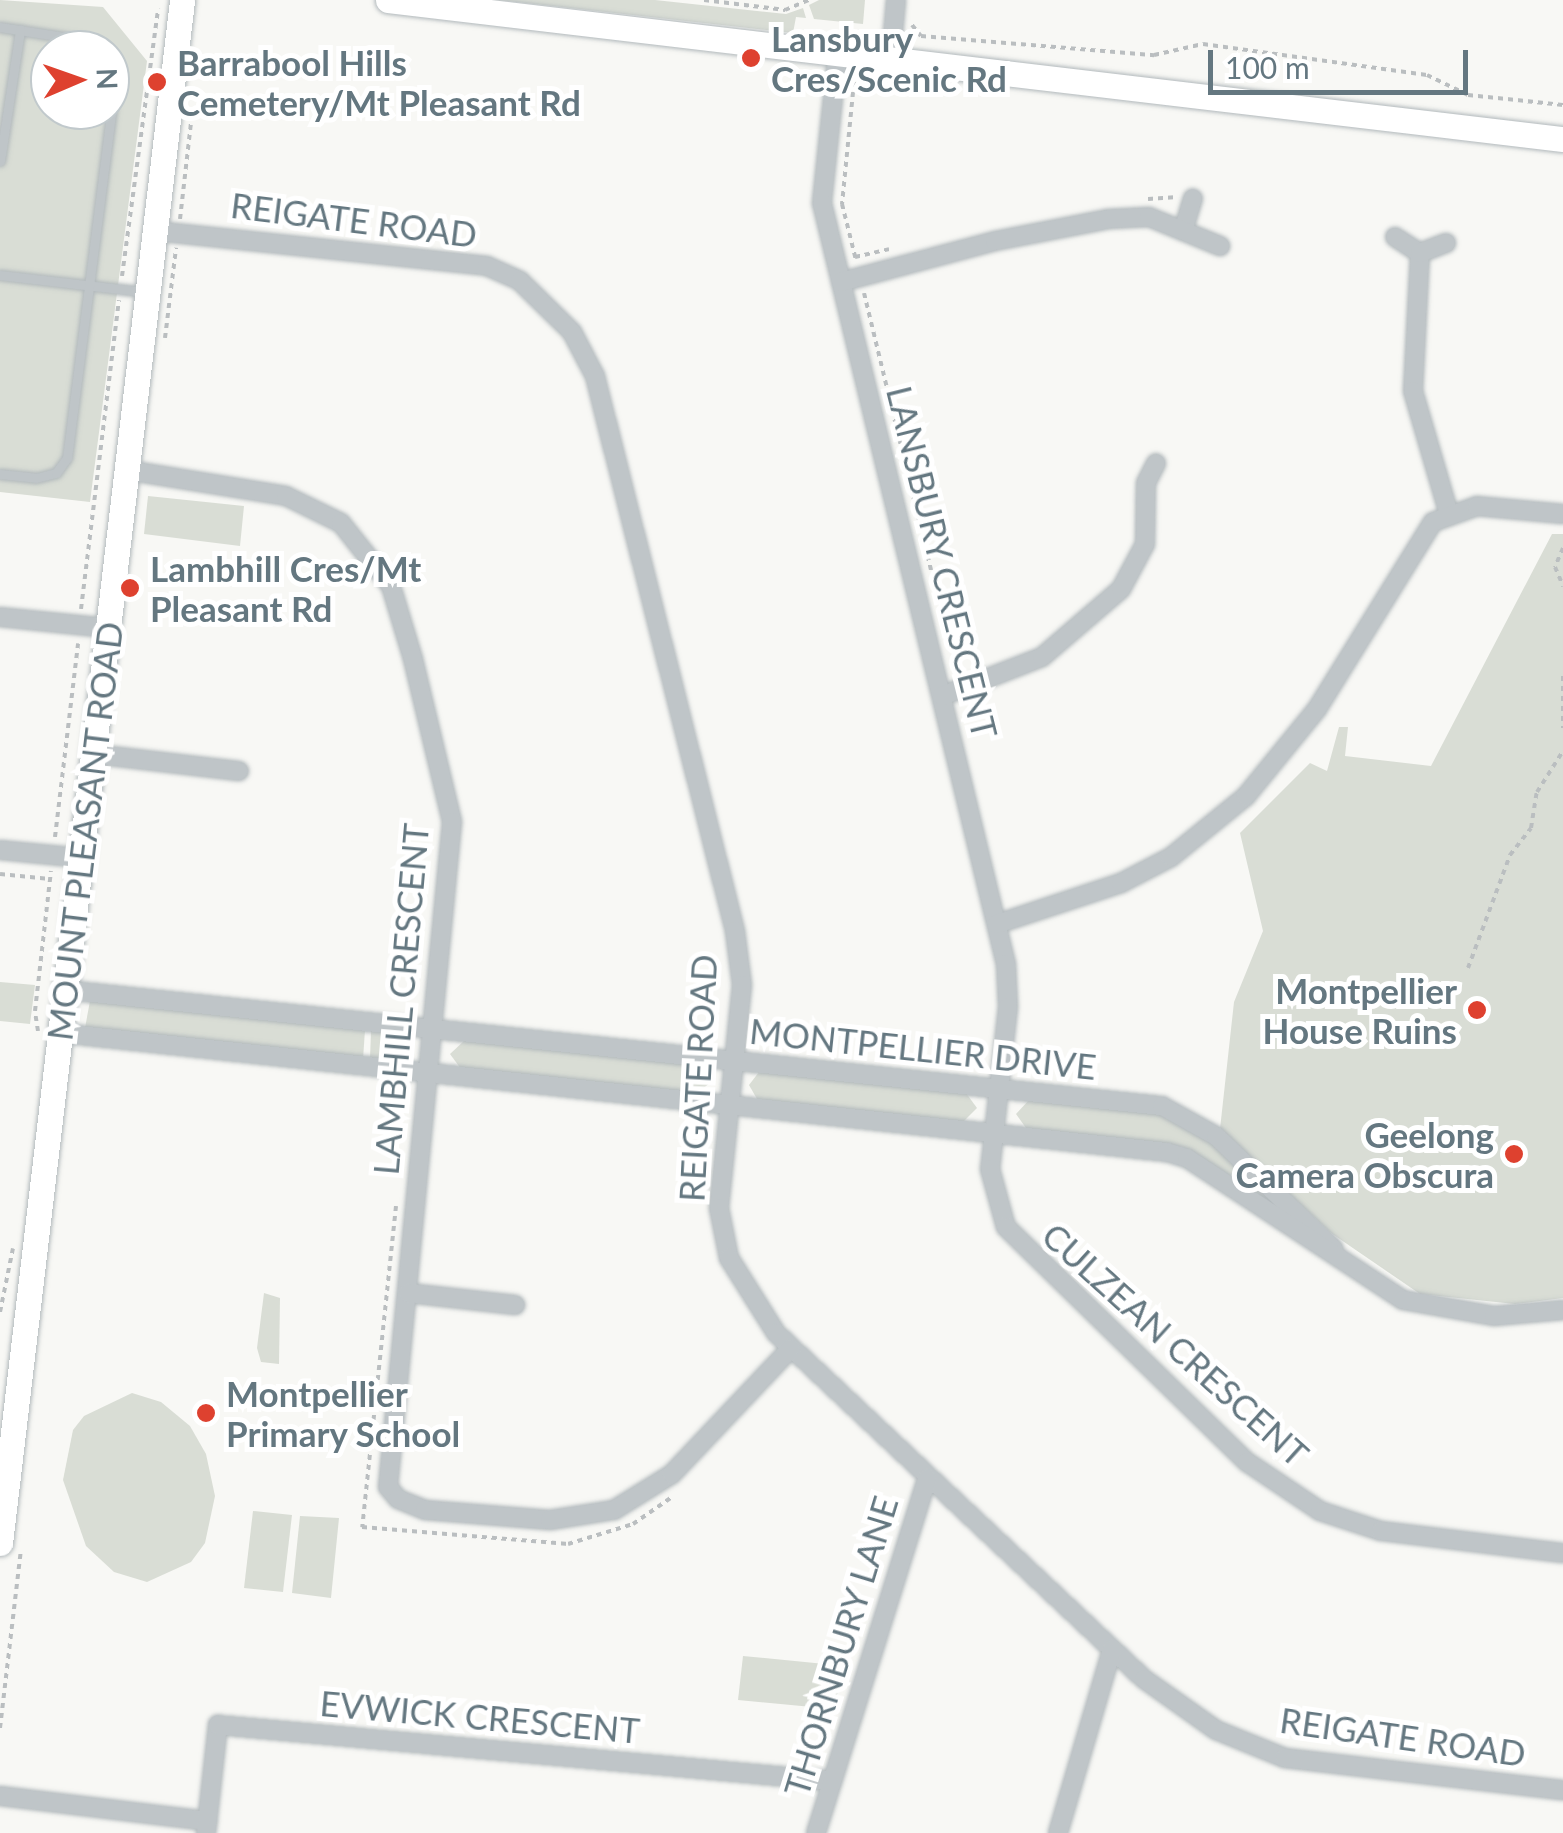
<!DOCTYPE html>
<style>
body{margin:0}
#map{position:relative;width:1563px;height:1833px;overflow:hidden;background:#f8f8f5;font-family:Lato,sans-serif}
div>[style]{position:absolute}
.green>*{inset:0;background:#d9ddd5}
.path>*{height:4px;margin-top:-2px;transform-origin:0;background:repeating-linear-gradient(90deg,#babec0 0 5px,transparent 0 10px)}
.roads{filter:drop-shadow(0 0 2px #b2b9bc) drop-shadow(0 0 2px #b2b9bc)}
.lane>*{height:9px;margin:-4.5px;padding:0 4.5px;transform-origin:4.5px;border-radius:4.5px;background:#bfc5c8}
.street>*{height:18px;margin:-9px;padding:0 9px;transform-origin:9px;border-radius:9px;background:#bfc5c8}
.secondary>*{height:25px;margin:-12.5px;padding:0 12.5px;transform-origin:12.5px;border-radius:12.5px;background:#fff}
.dots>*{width:28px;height:28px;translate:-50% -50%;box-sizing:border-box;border:5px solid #fff;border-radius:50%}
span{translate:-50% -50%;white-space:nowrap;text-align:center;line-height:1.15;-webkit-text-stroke:10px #fff;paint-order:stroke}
.poi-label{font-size:35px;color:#647780;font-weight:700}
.left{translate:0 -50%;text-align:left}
.right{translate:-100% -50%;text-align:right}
.street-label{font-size:35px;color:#647780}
.north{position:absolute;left:30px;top:30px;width:100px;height:100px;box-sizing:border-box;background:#fff;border:2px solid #c1c9cc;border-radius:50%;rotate:88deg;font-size:28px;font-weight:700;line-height:40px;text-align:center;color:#647780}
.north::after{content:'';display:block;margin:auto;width:35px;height:45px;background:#de412f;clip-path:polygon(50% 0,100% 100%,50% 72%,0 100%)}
.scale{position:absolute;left:1208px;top:50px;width:260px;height:45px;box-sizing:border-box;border:5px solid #647780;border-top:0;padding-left:12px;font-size:30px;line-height:35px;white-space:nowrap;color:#647780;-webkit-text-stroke:8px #fff;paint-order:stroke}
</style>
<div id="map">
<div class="green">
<div style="clip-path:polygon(evenodd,0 0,103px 7px,147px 61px,90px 502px,0 492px,0 0,50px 50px,110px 50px,110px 110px,50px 110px,50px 50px)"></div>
<div style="clip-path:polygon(498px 0,655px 0,786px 14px,803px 8px,806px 18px,796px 17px,793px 33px)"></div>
<div style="clip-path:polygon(819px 0,865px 0,863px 24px,814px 19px,809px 5px)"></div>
<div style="clip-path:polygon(148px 496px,244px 506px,240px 546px,144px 534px)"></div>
<div style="clip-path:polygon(1552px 534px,1563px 534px,1563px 1298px,1515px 1304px,1420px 1294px,1331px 1233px,1220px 1129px,1234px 1002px,1263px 931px,1240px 833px,1310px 763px,1327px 771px,1339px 727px,1348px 727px,1345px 756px,1431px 766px)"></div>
<div style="clip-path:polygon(0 982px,35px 985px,30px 1024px,0 1021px)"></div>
<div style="clip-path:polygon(90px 1001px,365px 1030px,363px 1059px,85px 1028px)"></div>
<div style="clip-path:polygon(371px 1031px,403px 1035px,412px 1047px,409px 1058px,370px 1059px)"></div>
<div style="clip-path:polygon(465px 1040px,698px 1065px,710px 1083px,697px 1093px,461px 1069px,450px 1054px)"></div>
<div style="clip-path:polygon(759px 1072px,966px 1093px,977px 1108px,963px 1122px,757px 1099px,749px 1085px)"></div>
<div style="clip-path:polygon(1029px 1100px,1162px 1113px,1195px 1126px,1308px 1228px,1205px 1161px,1026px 1128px,1016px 1114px)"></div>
<div style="clip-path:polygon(264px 1293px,280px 1298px,279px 1364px,261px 1362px,257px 1348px)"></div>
<div style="clip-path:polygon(132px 1393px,161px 1402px,190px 1426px,206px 1454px,215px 1496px,205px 1543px,191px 1562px,147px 1582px,114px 1572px,86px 1546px,63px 1480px,73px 1430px,84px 1416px)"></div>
<div style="clip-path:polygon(253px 1511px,292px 1515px,283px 1592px,244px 1588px)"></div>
<div style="clip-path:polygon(300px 1516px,339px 1518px,331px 1598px,292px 1593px)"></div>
<div style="clip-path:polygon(743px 1656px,845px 1666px,833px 1709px,738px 1700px)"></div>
</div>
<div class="path">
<div style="left:704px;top:0;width:82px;rotate:7deg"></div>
<div style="left:785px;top:10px;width:26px;rotate:-23deg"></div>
<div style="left:912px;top:25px;width:14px;rotate:51deg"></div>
<div style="left:921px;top:36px;width:234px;rotate:4.7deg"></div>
<div style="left:1154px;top:55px;width:50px;rotate:-12.7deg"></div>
<div style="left:1203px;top:44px;width:226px;rotate:7.9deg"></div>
<div style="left:1427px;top:75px;width:46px;rotate:26deg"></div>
<div style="left:1468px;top:95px;width:96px;rotate:6deg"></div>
<div style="left:854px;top:82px;width:123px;rotate:95.6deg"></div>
<div style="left:842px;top:204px;width:58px;rotate:76deg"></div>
<div style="left:1148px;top:199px;width:26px;rotate:-4deg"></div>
<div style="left:180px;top:219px;width:106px;rotate:-83.5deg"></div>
<div style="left:855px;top:257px;width:35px;rotate:-13deg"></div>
<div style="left:122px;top:276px;width:270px;rotate:-82.3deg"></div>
<div style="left:864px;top:293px;width:311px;rotate:76.4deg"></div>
<div style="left:165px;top:338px;width:91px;rotate:-83deg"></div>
<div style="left:1563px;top:548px;width:21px;rotate:113deg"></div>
<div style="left:1555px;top:567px;width:21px;rotate:67deg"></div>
<div style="left:81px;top:609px;width:311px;rotate:-83deg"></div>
<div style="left:1563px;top:676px;width:52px;rotate:90deg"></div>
<div style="left:55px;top:837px;width:195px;rotate:-83.2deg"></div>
<div style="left:0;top:874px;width:50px;rotate:5.7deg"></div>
<div style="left:1468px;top:968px;width:121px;rotate:-69.6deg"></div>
<div style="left:1510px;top:855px;width:34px;rotate:-52deg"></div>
<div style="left:1531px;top:828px;width:36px;rotate:-81deg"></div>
<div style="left:1537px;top:792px;width:49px;rotate:-57.6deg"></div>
<div style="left:38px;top:1031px;width:20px;rotate:-99deg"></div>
<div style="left:35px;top:1011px;width:141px;rotate:-83.5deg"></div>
<div style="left:396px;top:1206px;width:323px;rotate:96deg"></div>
<div style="left:362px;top:1527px;width:207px;rotate:4.7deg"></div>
<div style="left:568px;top:1544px;width:68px;rotate:-17.1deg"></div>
<div style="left:633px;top:1524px;width:47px;rotate:-34.7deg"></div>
<div style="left:0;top:1312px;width:65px;rotate:-78.5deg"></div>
<div style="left:0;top:1728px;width:180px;rotate:-83.3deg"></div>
</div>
<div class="roads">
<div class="lane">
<div style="left:0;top:27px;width:84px;rotate:8.9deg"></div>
<div style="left:83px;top:40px;width:16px;rotate:40deg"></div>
<div style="left:0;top:161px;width:133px;rotate:-81.3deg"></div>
<div style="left:0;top:275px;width:146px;rotate:6.7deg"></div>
<div style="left:0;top:474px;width:36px;rotate:6deg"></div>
<div style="left:36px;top:478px;width:21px;rotate:-14deg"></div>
<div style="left:56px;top:473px;width:19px;rotate:-54deg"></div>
<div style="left:67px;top:458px;width:379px;rotate:-82.7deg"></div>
<div style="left:115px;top:82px;width:11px;rotate:-117deg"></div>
</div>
<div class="street">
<div style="left:838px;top:50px;width:154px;rotate:96deg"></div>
<div style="left:822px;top:203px;width:783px;rotate:76.41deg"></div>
<div style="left:1006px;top:964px;width:43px;rotate:87.3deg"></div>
<div style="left:1008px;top:1007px;width:163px;rotate:96.3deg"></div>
<div style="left:990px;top:1169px;width:60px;rotate:74.6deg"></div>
<div style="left:1006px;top:1227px;width:337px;rotate:44.3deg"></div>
<div style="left:1247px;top:1462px;width:88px;rotate:33.9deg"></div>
<div style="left:1320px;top:1511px;width:64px;rotate:18.2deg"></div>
<div style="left:1381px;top:1531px;width:183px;rotate:6.9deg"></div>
<div style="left:891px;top:56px;width:56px;rotate:-84.9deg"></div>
<div style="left:155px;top:231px;width:334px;rotate:6deg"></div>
<div style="left:487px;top:266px;width:36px;rotate:24deg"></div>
<div style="left:520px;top:281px;width:73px;rotate:44.4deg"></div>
<div style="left:572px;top:332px;width:50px;rotate:62.4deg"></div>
<div style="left:595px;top:376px;width:572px;rotate:75.84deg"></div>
<div style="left:735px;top:931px;width:54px;rotate:82.6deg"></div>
<div style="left:742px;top:985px;width:224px;rotate:95.9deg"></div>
<div style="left:719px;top:1208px;width:51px;rotate:78.7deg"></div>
<div style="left:729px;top:1258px;width:89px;rotate:57.9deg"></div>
<div style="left:776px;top:1333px;width:505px;rotate:43.24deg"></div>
<div style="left:1144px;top:1679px;width:88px;rotate:35.3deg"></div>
<div style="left:1216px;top:1730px;width:74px;rotate:22.1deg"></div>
<div style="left:1285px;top:1758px;width:280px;rotate:6.6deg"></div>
<div style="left:1183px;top:231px;width:34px;rotate:-73deg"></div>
<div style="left:1395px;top:237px;width:30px;rotate:33deg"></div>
<div style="left:1420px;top:253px;width:138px;rotate:92.9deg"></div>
<div style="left:1413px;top:391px;width:128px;rotate:73.7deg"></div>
<div style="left:1420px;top:253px;width:28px;rotate:-21deg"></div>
<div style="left:841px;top:282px;width:159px;rotate:-14.9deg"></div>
<div style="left:995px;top:241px;width:115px;rotate:-11deg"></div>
<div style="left:1108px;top:219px;width:41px;rotate:-2.8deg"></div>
<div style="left:1149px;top:217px;width:77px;rotate:22.2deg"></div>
<div style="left:126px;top:470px;width:162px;rotate:9.2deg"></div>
<div style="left:286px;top:496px;width:61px;rotate:26.1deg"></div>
<div style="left:341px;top:523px;width:80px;rotate:51.6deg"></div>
<div style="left:391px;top:586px;width:76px;rotate:73.2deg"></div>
<div style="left:413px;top:659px;width:168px;rotate:76.5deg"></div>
<div style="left:452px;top:822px;width:668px;rotate:95.5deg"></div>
<div style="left:388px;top:1487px;width:16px;rotate:50deg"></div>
<div style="left:398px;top:1499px;width:29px;rotate:22deg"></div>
<div style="left:425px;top:1510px;width:125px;rotate:4.6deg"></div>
<div style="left:550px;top:1520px;width:65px;rotate:-8.9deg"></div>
<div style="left:614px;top:1510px;width:68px;rotate:-31.8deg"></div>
<div style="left:672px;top:1474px;width:173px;rotate:-46.6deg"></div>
<div style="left:0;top:617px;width:109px;rotate:5.8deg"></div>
<div style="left:942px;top:696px;width:107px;rotate:-21.3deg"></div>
<div style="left:1042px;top:657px;width:104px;rotate:-40.7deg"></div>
<div style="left:1121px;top:589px;width:51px;rotate:-61.9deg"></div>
<div style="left:1145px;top:544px;width:61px;rotate:-89.1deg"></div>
<div style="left:1146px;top:483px;width:22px;rotate:-63deg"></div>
<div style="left:94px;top:754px;width:146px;rotate:6.7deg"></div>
<div style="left:0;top:850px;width:81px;rotate:5.6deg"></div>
<div style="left:997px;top:924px;width:131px;rotate:-18.3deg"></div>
<div style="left:1121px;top:883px;width:56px;rotate:-27.5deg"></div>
<div style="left:1171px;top:857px;width:97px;rotate:-39.1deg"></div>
<div style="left:1246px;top:796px;width:112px;rotate:-50.8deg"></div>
<div style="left:1317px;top:709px;width:220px;rotate:-58.2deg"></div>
<div style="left:1433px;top:522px;width:47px;rotate:-20deg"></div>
<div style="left:1477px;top:506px;width:86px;rotate:5.3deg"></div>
<div style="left:65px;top:990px;width:1103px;rotate:6.04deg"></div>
<div style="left:1162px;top:1106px;width:62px;rotate:29.1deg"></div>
<div style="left:1216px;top:1136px;width:163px;rotate:43.8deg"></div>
<div style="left:60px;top:1033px;width:1113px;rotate:6.14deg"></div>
<div style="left:1167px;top:1152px;width:21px;rotate:17deg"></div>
<div style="left:1187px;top:1158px;width:258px;rotate:33.3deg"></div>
<div style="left:1403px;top:1300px;width:92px;rotate:10deg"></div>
<div style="left:1494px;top:1316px;width:69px;rotate:-5deg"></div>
<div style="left:408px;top:1293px;width:108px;rotate:6.4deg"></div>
<div style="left:0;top:1796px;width:209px;rotate:6.9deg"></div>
<div style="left:206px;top:1833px;width:109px;rotate:-83.7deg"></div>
<div style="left:218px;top:1725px;width:617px;rotate:5.21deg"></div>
<div style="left:816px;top:1833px;width:372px;rotate:-72.6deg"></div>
<div style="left:1058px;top:1833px;width:192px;rotate:-73.6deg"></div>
</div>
<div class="secondary">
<div style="left:388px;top:0;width:1183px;rotate:6.75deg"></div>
<div style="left:0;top:1543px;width:1554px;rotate:-83.27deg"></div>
</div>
</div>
<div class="dots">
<div style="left:751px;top:58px;background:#de412f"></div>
<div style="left:157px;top:82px;background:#de412f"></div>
<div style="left:130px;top:588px;background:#de412f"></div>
<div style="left:1477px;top:1010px;background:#de412f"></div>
<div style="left:1514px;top:1154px;background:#de412f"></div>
<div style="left:206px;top:1413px;background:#de412f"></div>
</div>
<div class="poi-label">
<span class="left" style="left:771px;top:58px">Lansbury<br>Cres/Scenic Rd</span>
<span class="left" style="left:177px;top:82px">Barrabool Hills<br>Cemetery/Mt Pleasant Rd</span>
<span class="left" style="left:150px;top:588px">Lambhill Cres/Mt<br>Pleasant Rd</span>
<span class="right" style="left:1457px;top:1010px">Montpellier<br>House Ruins</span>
<span class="right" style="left:1494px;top:1154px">Geelong<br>Camera Obscura</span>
<span class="left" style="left:226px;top:1413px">Montpellier<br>Primary School</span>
</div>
<div class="street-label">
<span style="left:354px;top:219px;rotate:7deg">REIGATE ROAD</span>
<span style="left:943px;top:562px;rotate:76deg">LANSBURY CRESCENT</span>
<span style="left:84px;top:831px;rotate:-83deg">MOUNT PLEASANT ROAD</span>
<span style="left:400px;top:999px;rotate:-85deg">LAMBHILL CRESCENT</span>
<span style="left:923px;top:1048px;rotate:6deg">MONTPELLIER DRIVE</span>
<span style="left:697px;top:1078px;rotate:-87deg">REIGATE ROAD</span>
<span style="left:1176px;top:1344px;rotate:42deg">CULZEAN CRESCENT</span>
<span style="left:840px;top:1646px;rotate:-73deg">THORNBURY LANE</span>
<span style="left:480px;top:1716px;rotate:5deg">EVWICK CRESCENT</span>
<span style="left:1403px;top:1736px;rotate:8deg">REIGATE ROAD</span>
</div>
<div class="north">N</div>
<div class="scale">100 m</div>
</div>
